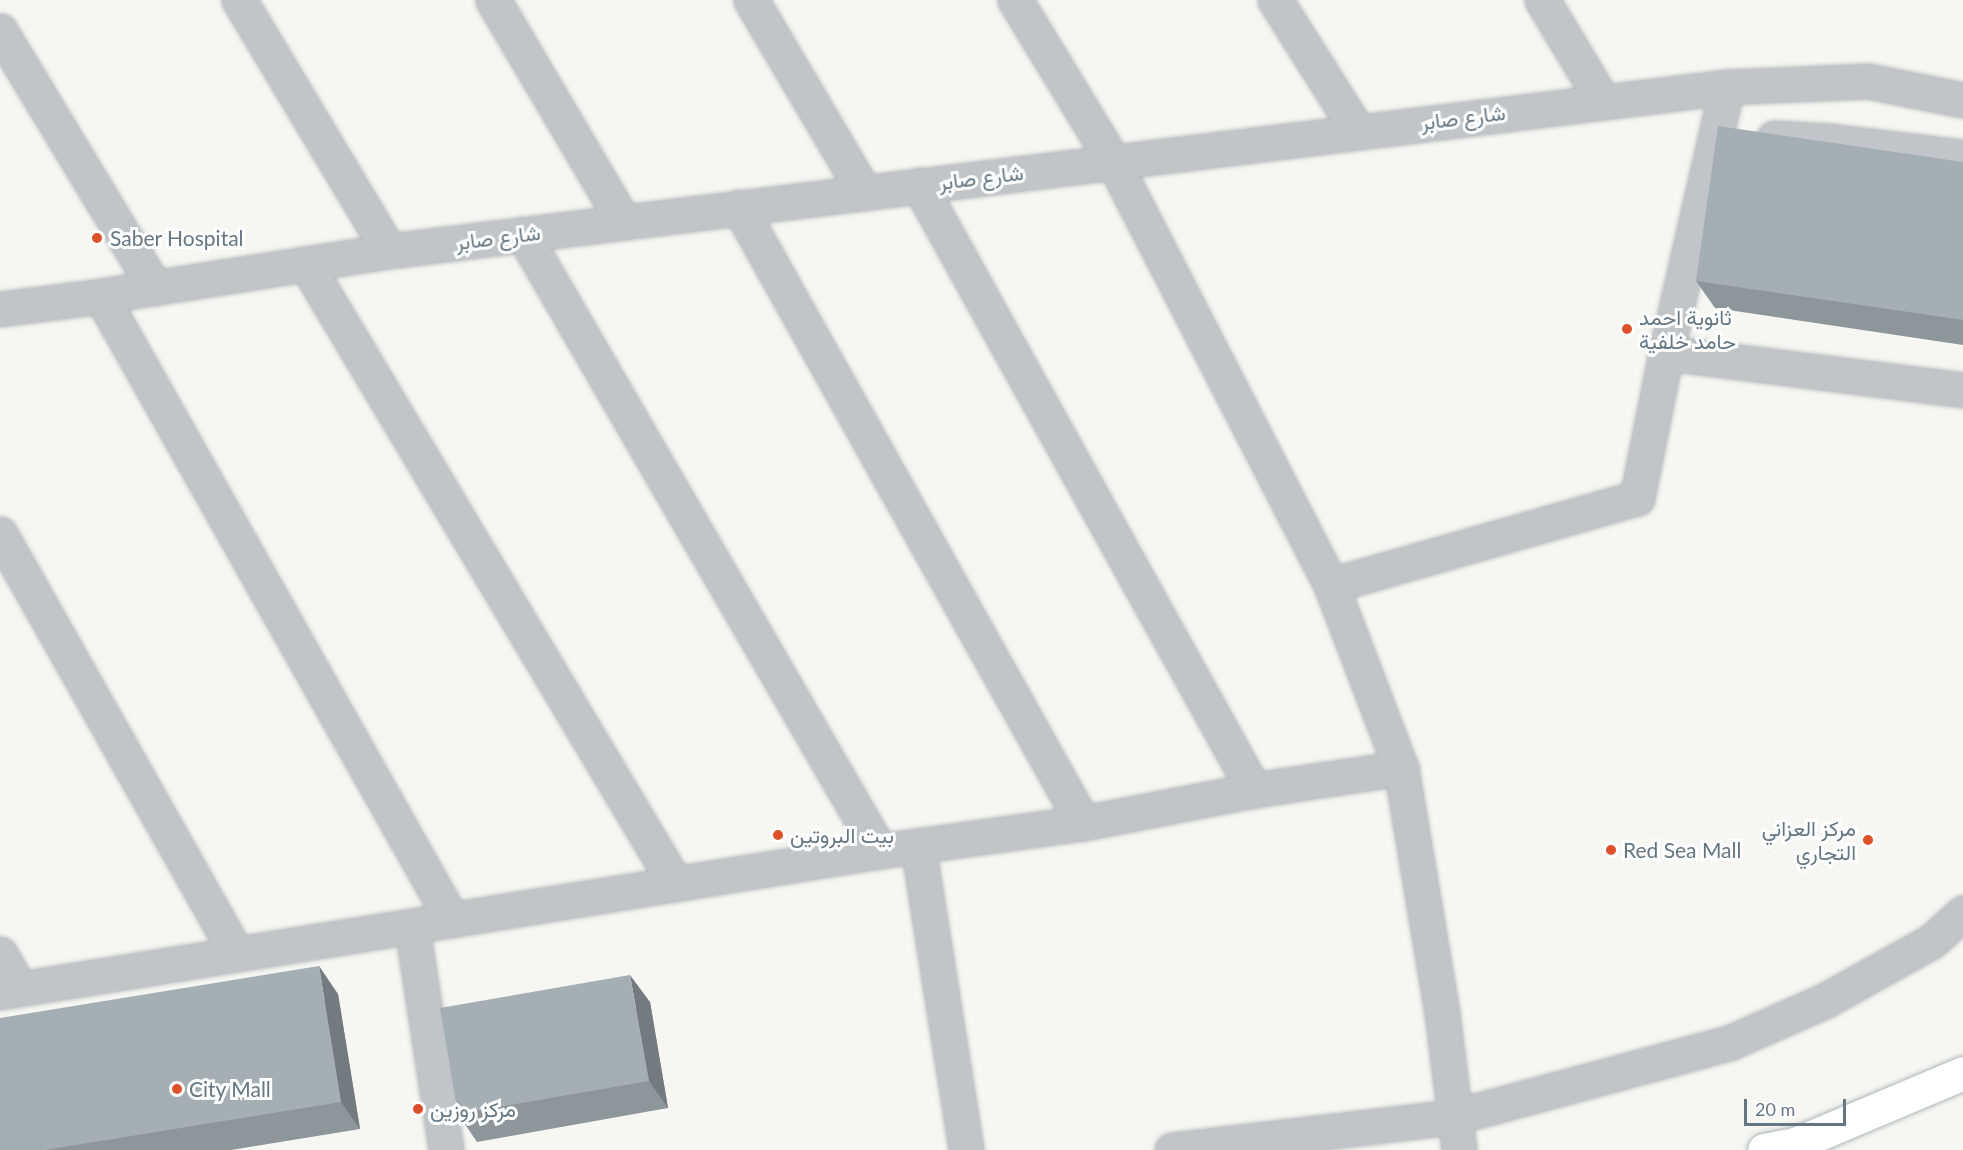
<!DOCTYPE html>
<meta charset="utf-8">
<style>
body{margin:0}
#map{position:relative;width:1963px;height:1150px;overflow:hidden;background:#f6f6f2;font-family:Lato,Vazirmatn,sans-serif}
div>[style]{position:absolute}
.roads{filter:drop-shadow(0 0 2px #b2b6b9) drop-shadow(0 0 2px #b2b6b9)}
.minor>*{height:33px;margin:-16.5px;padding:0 16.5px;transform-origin:16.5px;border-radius:16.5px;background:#c1c5c8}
.highway>*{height:33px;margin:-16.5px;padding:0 16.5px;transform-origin:16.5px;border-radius:16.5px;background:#fff}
.wall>*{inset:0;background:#8e969a}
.shaded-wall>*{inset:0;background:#747a7d}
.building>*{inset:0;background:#a5aeb3}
.dots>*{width:16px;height:16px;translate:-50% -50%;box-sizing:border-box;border:3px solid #fff;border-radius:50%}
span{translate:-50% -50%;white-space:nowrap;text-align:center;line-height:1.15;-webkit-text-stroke:6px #fff;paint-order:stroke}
.street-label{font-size:21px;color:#657683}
.poi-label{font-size:21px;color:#657683}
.left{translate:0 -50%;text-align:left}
.right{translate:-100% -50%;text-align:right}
.scale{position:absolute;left:1744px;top:1099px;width:102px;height:27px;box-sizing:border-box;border:3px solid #657683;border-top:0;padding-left:8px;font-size:18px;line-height:21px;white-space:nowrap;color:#657683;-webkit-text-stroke:4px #fff;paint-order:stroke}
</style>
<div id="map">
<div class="roads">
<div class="minor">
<div style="left:239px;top:0;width:292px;rotate:59.1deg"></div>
<div style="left:493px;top:0;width:256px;rotate:59.5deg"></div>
<div style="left:751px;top:0;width:223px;rotate:59.5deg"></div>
<div style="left:1015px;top:0;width:188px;rotate:58.7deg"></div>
<div style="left:1113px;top:161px;width:477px;rotate:62.8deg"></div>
<div style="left:1331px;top:585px;width:196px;rotate:69.1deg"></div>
<div style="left:1401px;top:768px;width:248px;rotate:80.5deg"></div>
<div style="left:1442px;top:1013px;width:138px;rotate:82.9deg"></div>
<div style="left:1275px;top:0;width:154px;rotate:57.8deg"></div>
<div style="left:1542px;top:0;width:117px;rotate:59deg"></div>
<div style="left:0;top:31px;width:300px;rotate:58.9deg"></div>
<div style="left:1774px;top:138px;width:54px;rotate:3.2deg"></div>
<div style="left:1828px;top:141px;width:136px;rotate:6.8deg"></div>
<div style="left:919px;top:185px;width:692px;rotate:61.03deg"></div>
<div style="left:739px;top:207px;width:706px;rotate:60.82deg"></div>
<div style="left:523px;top:234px;width:713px;rotate:59.95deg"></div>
<div style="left:306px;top:264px;width:721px;rotate:59.2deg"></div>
<div style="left:101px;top:296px;width:716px;rotate:60.64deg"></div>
<div style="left:0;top:309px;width:102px;rotate:-7.3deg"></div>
<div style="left:101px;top:296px;width:291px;rotate:-8.9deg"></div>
<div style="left:389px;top:251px;width:1348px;rotate:-6.99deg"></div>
<div style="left:1727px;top:87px;width:141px;rotate:-2.4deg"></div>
<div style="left:1868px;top:81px;width:97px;rotate:11.3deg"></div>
<div style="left:1666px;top:353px;width:299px;rotate:7.1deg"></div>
<div style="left:0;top:534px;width:482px;rotate:60.6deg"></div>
<div style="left:1331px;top:585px;width:318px;rotate:-15.9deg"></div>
<div style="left:1637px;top:498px;width:148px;rotate:-78.7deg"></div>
<div style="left:1666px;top:353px;width:273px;rotate:-77.1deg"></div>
<div style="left:918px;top:846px;width:308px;rotate:81deg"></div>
<div style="left:412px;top:927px;width:226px;rotate:81.3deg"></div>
<div style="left:0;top:954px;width:40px;rotate:60.3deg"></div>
<div style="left:0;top:992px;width:891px;rotate:-9.1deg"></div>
<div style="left:880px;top:851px;width:205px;rotate:-7.9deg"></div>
<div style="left:1083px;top:823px;width:174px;rotate:-10.9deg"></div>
<div style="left:1254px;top:790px;width:149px;rotate:-8.5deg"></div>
<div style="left:1172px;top:1150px;width:284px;rotate:-6.7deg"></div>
<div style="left:1454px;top:1117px;width:285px;rotate:-15.1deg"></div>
<div style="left:1729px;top:1043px;width:106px;rotate:-23.9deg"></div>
<div style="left:1826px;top:1000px;width:121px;rotate:-29.1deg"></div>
<div style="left:1932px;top:941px;width:42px;rotate:-42.1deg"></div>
</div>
<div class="highway">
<div style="left:1764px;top:1150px;width:32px;rotate:-11deg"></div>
<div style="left:1795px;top:1144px;width:182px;rotate:-22.9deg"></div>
</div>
</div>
<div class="wall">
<div style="clip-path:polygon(1963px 162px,1963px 345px,1715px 308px,1696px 281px)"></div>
<div style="clip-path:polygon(338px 994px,360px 1129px,231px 1150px,0 1150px)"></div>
<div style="clip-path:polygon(650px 1002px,668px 1108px,477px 1142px,458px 1114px)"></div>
</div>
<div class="shaded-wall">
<div style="clip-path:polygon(319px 966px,338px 994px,360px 1129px,341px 1102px)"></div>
<div style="clip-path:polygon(630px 975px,650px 1002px,668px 1108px,649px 1081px)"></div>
</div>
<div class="building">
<div style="clip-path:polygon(1718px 126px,1963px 162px,1963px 320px,1696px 281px)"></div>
<div style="clip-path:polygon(319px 966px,341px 1102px,45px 1150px,0 1150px,0 1018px)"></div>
<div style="clip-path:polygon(630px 975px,649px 1081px,458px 1114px,440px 1008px)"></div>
</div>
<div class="dots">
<div style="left:97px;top:238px;background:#de502a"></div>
<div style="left:1627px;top:329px;background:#de502a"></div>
<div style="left:778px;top:835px;background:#de502a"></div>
<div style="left:1868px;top:840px;background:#de502a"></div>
<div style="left:1611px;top:850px;background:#de502a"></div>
<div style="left:177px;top:1089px;background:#de502a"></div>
<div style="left:418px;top:1109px;background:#de502a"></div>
</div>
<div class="street-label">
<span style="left:1463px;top:117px;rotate:-7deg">شارع صابر</span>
<span style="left:981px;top:177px;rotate:-7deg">شارع صابر</span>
<span style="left:498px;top:237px;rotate:-7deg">شارع صابر</span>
</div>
<div class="poi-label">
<span class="left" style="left:110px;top:238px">Saber Hospital</span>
<span class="left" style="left:1639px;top:329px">ثانوية احمد<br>حامد خلفية</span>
<span class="right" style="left:1856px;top:840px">مركز العزاني<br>التجاري</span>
<span class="left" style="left:790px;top:835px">بيت البروتين</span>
<span class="left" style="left:1623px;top:850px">Red Sea Mall</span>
<span class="left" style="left:189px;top:1089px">City Mall</span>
<span class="left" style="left:430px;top:1109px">مركز روزين</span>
</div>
<div class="scale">20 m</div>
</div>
